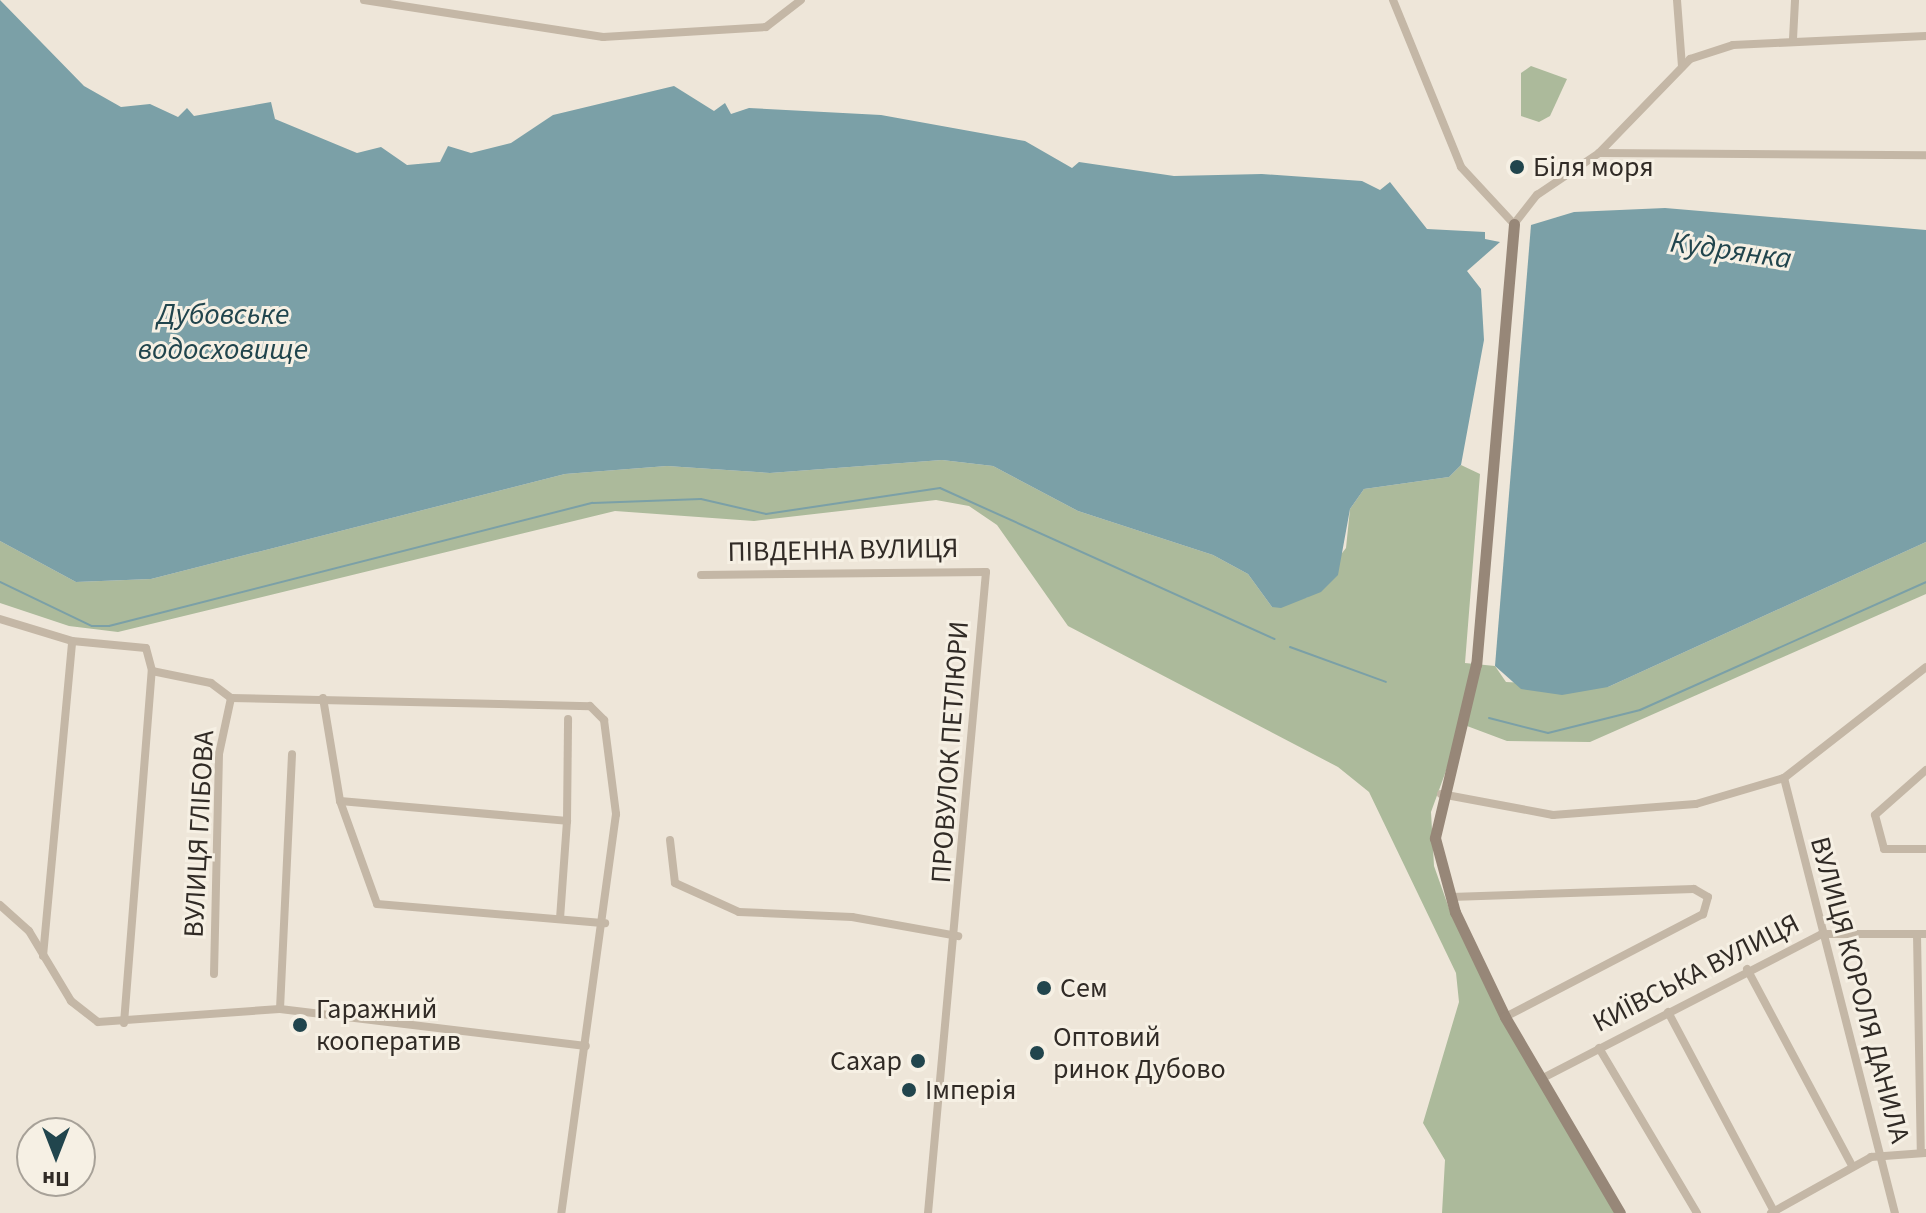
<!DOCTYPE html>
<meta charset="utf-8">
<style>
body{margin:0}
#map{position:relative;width:1926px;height:1213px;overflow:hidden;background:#eee6d9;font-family:"Source Sans 3",sans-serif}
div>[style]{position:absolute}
.green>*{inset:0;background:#acba9b}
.water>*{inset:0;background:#7ba0a7}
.stream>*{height:2px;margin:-1px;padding:0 1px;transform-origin:1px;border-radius:1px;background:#7ba0a7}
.street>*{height:8px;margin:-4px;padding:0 4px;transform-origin:4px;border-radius:4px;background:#c4b7a6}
.secondary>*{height:11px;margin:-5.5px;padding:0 5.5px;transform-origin:5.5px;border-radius:5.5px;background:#978778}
.dots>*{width:22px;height:22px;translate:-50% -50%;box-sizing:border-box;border:4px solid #f6f0e4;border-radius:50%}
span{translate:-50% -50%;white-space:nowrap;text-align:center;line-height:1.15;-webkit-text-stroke:6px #f6f0e4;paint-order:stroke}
.poi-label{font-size:28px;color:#312b26}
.left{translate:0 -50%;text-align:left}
.right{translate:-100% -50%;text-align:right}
.street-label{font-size:28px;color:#312b26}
.water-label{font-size:30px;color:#21454d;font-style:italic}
.north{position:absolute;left:16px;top:1117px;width:80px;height:80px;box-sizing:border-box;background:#f6f0e4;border:2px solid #a7a198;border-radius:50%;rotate:180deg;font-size:22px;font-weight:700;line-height:32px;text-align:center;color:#312b26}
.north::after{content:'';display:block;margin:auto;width:28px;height:36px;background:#21454d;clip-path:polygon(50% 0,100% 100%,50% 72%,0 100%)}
</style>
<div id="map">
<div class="green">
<div style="clip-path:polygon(1531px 66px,1567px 79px,1550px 116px,1539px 122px,1521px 116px,1521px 73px)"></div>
<div style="clip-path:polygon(942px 460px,993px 466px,1078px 511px,1213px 555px,1248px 574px,1272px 607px,1308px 597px,1346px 548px,1350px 509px,1364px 489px,1449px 477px,1461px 465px,1480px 474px,1465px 663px,1495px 666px,1506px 682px,1608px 687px,1926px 542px,1926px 594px,1590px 742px,1507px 741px,1467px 726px,1467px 713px,1431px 812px,1434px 866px,1451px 914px,1616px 1213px,1442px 1213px,1445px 1160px,1423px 1123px,1459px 1002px,1456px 973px,1369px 792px,1338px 767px,1068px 626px,997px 525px,969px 506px,936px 500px,754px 521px,615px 511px,118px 632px,69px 626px,0 603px,0 541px,76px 582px,151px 579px,565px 474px,667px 466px,770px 473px)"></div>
</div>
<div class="water">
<div style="clip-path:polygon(0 0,84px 86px,121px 107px,150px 104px,178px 117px,187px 108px,194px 116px,271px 102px,275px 119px,357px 153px,381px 147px,407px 165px,440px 162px,448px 146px,471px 153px,511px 143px,553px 115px,674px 86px,714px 111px,725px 103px,731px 114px,749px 108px,881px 115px,1025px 141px,1072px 168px,1079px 162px,1174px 176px,1262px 174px,1362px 181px,1380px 190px,1390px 182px,1427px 229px,1485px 232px,1485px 239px,1500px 242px,1467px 271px,1481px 289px,1484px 340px,1461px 465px,1449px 477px,1364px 489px,1350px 509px,1338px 575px,1321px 592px,1281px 608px,1272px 607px,1248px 574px,1213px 555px,1078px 511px,993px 466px,942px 460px,770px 473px,667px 466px,565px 474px,151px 579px,76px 582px,0 541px)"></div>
<div style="clip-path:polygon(1665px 208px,1926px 230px,1926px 542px,1608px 687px,1562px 695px,1521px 689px,1495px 666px,1531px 225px,1574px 212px)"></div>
</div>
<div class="stream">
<div style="left:0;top:582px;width:102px;rotate:25.6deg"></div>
<div style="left:92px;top:626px;width:17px"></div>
<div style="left:109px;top:626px;width:499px;rotate:-14.3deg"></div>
<div style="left:593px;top:503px;width:108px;rotate:-2.1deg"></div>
<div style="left:701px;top:499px;width:67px;rotate:13deg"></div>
<div style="left:766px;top:514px;width:176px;rotate:-8.5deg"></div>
<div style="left:940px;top:488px;width:367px;rotate:24.3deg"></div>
<div style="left:1290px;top:647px;width:102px;rotate:20deg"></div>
<div style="left:1489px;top:718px;width:61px;rotate:14.3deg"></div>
<div style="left:1548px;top:733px;width:95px;rotate:-14deg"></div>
<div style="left:1640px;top:710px;width:313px;rotate:-24.1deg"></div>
</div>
<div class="street">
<div style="left:364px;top:0;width:242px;rotate:8.8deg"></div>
<div style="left:603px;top:37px;width:163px;rotate:-3.5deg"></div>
<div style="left:766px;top:27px;width:44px;rotate:-37.6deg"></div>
<div style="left:1393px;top:0;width:180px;rotate:67.8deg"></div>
<div style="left:1461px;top:167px;width:78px;rotate:47.1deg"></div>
<div style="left:1514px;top:224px;width:37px;rotate:-52deg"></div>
<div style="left:1537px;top:195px;width:75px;rotate:-34.1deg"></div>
<div style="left:1599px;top:153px;width:131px;rotate:-45.9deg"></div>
<div style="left:1690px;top:59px;width:45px;rotate:-18deg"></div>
<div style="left:1733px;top:45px;width:193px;rotate:-2.7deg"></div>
<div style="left:1677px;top:0;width:66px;rotate:85.7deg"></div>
<div style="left:1793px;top:39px;width:39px;rotate:-87deg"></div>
<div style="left:1599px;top:153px;width:327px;rotate:0.4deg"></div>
<div style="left:701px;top:575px;width:285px;rotate:-0.6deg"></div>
<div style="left:986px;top:572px;width:644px;rotate:95.17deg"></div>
<div style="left:0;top:619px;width:75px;rotate:17deg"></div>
<div style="left:72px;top:641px;width:74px;rotate:5.4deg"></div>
<div style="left:146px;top:648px;width:24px;rotate:75deg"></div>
<div style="left:152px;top:671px;width:60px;rotate:11.5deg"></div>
<div style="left:211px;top:683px;width:25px;rotate:37deg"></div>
<div style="left:231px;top:698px;width:359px;rotate:1.3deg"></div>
<div style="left:590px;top:706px;width:20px;rotate:45deg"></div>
<div style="left:604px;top:720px;width:95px;rotate:82.7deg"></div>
<div style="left:616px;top:814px;width:403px;rotate:97.8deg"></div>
<div style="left:323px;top:698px;width:104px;rotate:80.6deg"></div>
<div style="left:340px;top:801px;width:109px;rotate:70.2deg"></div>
<div style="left:377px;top:904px;width:229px;rotate:4.8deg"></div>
<div style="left:1926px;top:770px;width:68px;rotate:138.6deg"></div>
<div style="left:1875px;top:815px;width:35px;rotate:75deg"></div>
<div style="left:1884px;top:849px;width:42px"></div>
<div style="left:1784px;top:778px;width:449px;rotate:75.7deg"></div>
<div style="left:1441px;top:794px;width:114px;rotate:10.6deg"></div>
<div style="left:1553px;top:815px;width:143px;rotate:-4.4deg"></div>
<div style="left:1696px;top:804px;width:92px;rotate:-16.5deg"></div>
<div style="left:1784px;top:778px;width:180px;rotate:-38deg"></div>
<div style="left:340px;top:801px;width:228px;rotate:5deg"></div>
<div style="left:567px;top:821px;width:97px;rotate:94.1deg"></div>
<div style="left:567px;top:821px;width:102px;rotate:-89.4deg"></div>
<div style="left:670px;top:840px;width:43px;rotate:83.4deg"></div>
<div style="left:675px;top:883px;width:70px;rotate:24.4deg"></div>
<div style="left:739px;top:912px;width:113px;rotate:2.5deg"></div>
<div style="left:852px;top:917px;width:108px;rotate:10.2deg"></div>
<div style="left:1451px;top:897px;width:243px;rotate:-1.9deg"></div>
<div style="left:1694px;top:889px;width:16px;rotate:30deg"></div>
<div style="left:1708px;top:897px;width:18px;rotate:106deg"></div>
<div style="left:1703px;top:914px;width:223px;rotate:152.5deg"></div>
<div style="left:0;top:905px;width:39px;rotate:42deg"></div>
<div style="left:29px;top:931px;width:82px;rotate:59deg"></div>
<div style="left:71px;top:1001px;width:34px;rotate:38deg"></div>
<div style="left:98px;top:1022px;width:182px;rotate:-4.1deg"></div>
<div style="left:280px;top:1009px;width:308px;rotate:6.9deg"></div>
<div style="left:1917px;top:934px;width:219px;rotate:89deg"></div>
<div style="left:43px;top:956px;width:316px;rotate:-84.7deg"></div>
<div style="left:1747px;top:969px;width:223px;rotate:61.9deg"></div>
<div style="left:214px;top:974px;width:220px;rotate:-88.7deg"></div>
<div style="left:219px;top:754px;width:57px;rotate:-77.9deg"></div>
<div style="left:280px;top:1009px;width:255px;rotate:-87.3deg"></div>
<div style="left:1668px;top:1012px;width:228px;rotate:62deg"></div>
<div style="left:124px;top:1023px;width:353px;rotate:-85.5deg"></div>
<div style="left:1599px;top:1048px;width:192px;rotate:59.3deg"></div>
<div style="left:1541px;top:1079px;width:316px;rotate:-27.3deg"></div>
<div style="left:1822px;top:934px;width:104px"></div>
<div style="left:1771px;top:1213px;width:115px;rotate:-29.2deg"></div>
<div style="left:1871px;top:1157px;width:54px;rotate:-4.2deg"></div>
</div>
<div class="secondary">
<div style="left:1514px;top:224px;width:442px;rotate:94.9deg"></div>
<div style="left:1476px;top:664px;width:179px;rotate:103.3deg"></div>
<div style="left:1435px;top:838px;width:77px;rotate:74.9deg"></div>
<div style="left:1455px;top:912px;width:116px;rotate:64.5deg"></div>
<div style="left:1505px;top:1017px;width:227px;rotate:59.6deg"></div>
</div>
<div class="dots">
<div style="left:1517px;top:167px;background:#21454d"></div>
<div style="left:1044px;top:988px;background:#21454d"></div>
<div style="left:300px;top:1025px;background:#21454d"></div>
<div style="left:1037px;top:1053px;background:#21454d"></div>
<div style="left:918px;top:1061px;background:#21454d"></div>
<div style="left:909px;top:1090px;background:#21454d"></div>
</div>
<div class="poi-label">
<span class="left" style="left:1533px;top:167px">Біля моря</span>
<span class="left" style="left:1060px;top:988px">Сем</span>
<span class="left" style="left:316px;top:1025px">Гаражний<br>кооператив</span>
<span class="left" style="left:1053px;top:1053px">Оптовий<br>ринок Дубово</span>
<span class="right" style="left:902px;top:1061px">Сахар</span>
<span class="left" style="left:925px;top:1090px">Імперія</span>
</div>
<div class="street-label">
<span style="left:843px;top:550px;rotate:-1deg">ПІВДЕННА ВУЛИЦЯ</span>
<span style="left:950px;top:752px;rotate:-86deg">ПРОВУЛОК ПЕТЛЮРИ</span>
<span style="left:199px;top:834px;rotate:-87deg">ВУЛИЦЯ ГЛІБОВА</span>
<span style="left:1696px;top:973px;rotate:-27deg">КИЇВСЬКА ВУЛИЦЯ</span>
<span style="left:1860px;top:990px;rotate:75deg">ВУЛИЦЯ КОРОЛЯ ДАНИЛА</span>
</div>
<div class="water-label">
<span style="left:1731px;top:251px;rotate:8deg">Кудрянка</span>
<span style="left:223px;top:332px">Дубовське<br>водосховище</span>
</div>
<div class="north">Пн</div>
</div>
